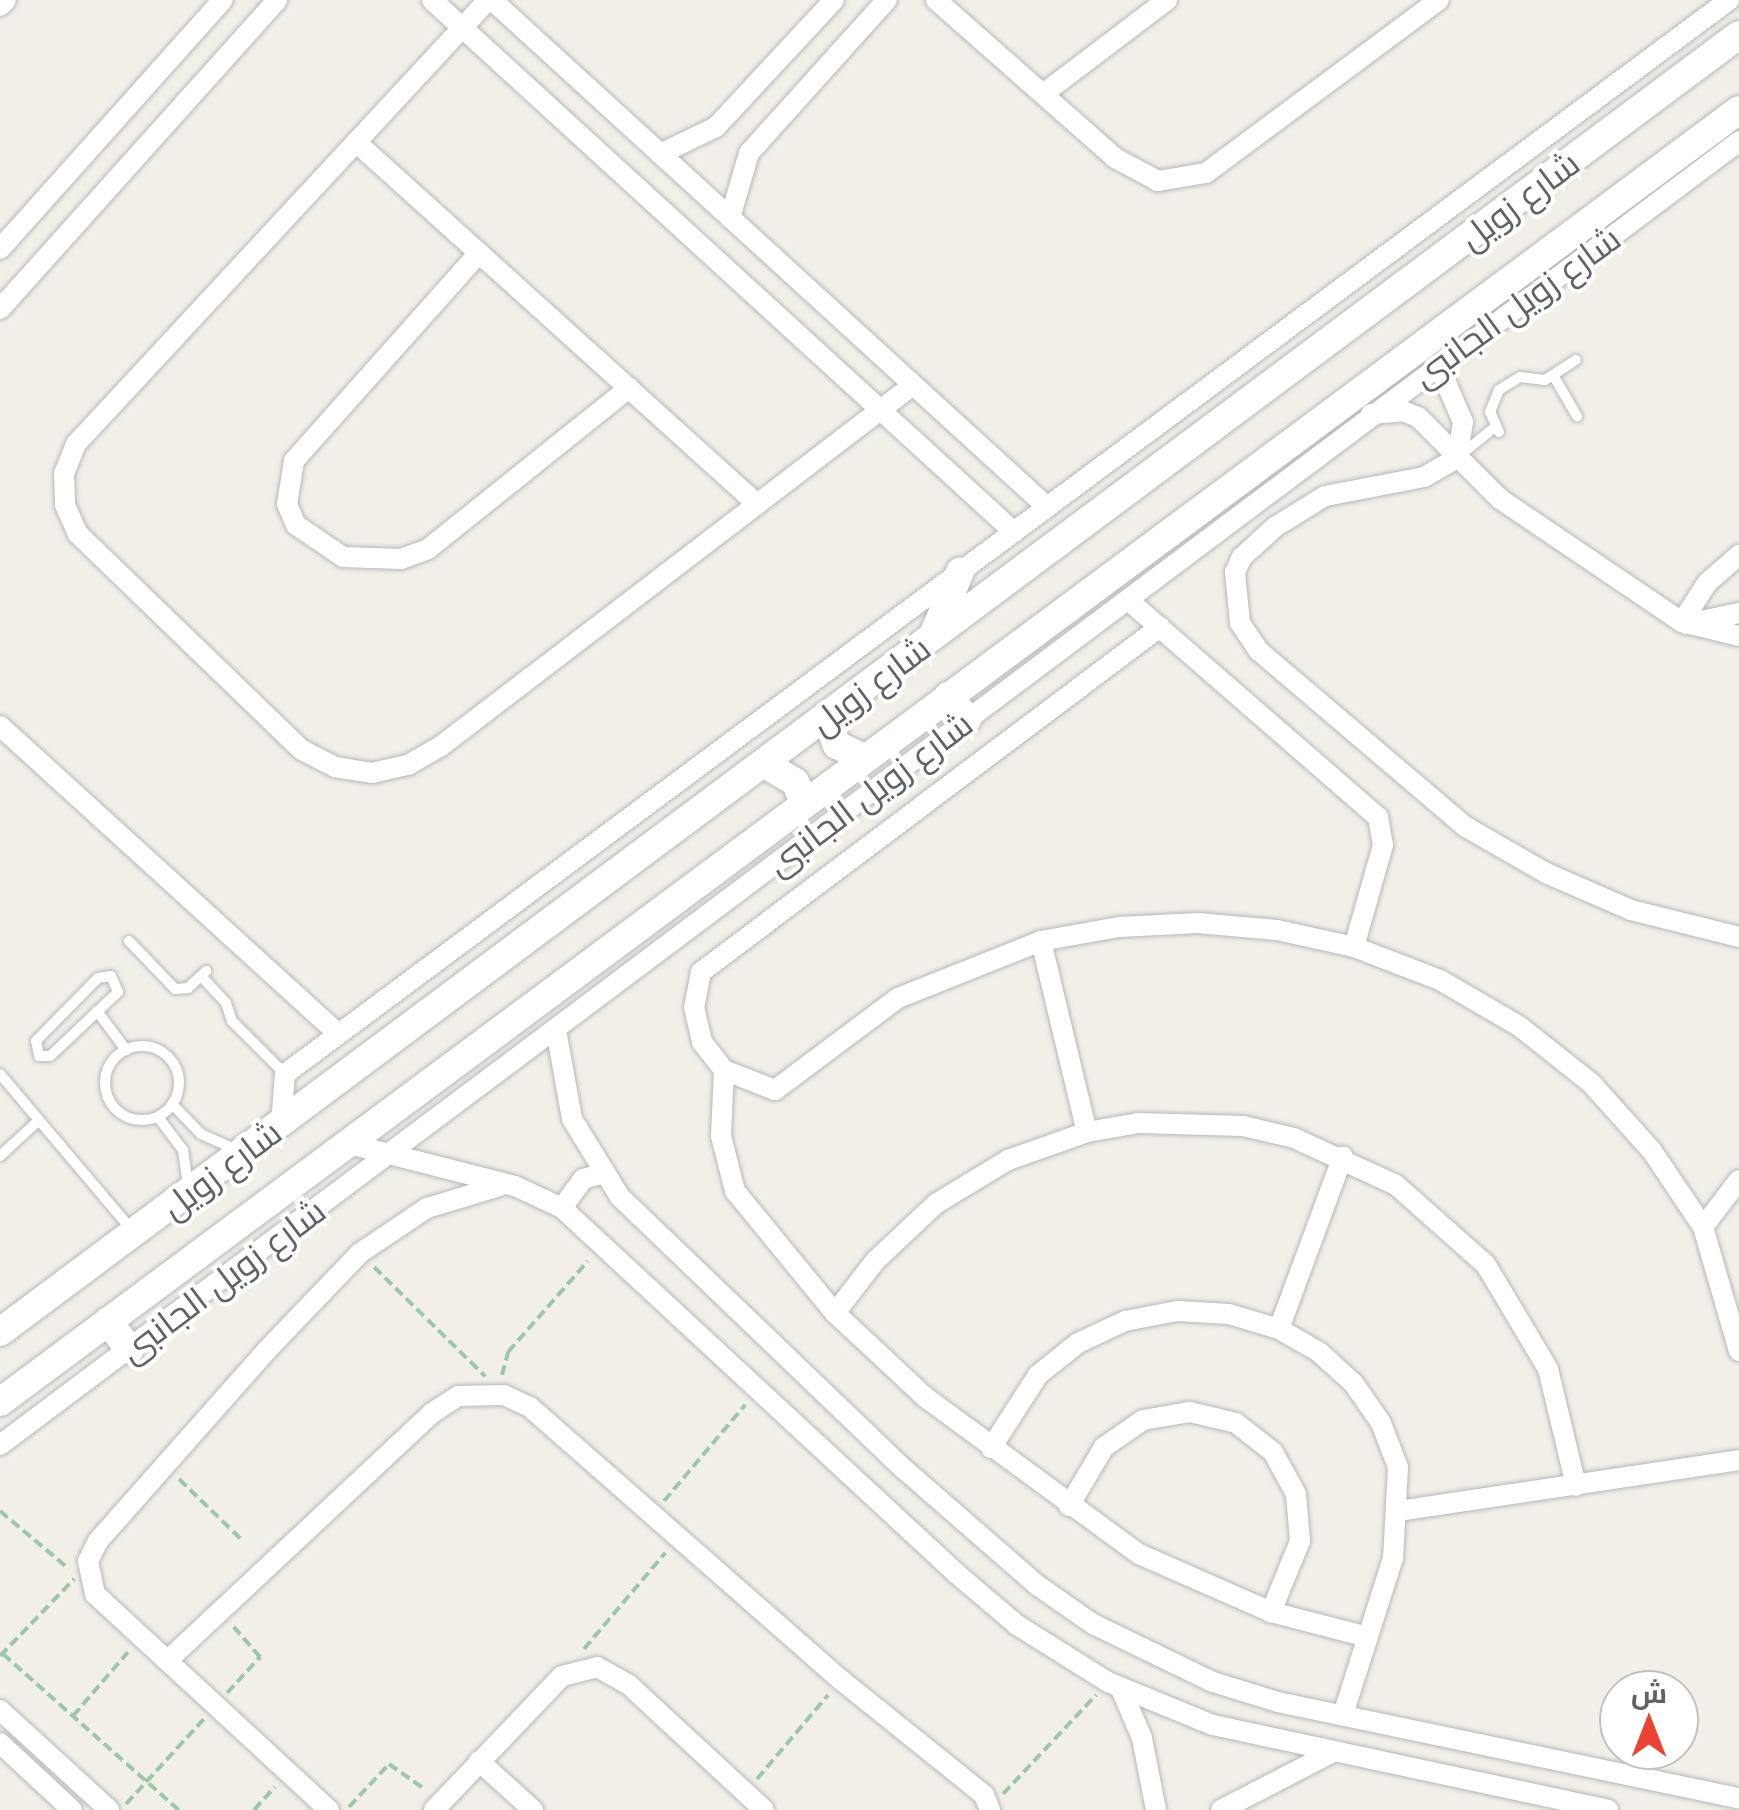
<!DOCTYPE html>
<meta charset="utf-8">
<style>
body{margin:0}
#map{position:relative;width:1739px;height:1810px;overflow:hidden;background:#f1efe8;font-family:"Noto Sans",Cairo,sans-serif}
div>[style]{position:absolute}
.path>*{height:4px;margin-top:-2px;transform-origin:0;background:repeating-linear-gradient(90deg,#9cc7a9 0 10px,transparent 0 15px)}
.roads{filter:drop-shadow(0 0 2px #b5b8bc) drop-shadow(0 0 2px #b5b8bc)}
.lane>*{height:10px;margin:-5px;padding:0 5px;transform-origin:5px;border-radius:5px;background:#fff}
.lane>.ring{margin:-5px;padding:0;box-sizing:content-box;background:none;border:10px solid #fff;border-radius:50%}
.street>*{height:20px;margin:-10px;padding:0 10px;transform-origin:10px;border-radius:10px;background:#fff}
.secondary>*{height:28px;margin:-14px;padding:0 14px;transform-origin:14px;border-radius:14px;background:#fff}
span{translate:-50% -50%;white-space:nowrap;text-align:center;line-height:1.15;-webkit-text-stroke:8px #fff;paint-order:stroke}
.street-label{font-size:35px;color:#5f6368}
.north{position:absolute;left:1599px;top:1670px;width:100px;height:100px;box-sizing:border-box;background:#fff;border:2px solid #bfc1c3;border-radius:50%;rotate:0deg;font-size:28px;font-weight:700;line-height:40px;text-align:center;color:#5f6368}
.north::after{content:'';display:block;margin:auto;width:35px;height:45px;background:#ea4335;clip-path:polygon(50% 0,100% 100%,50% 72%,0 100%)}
</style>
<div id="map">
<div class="path">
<div style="left:374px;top:1267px;width:156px;rotate:44.5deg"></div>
<div style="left:502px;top:1375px;width:24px;rotate:-75deg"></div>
<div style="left:508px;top:1352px;width:121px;rotate:-48.7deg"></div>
<div style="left:179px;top:1479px;width:88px;rotate:44.1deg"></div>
<div style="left:664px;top:1501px;width:126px;rotate:-49.8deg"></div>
<div style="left:0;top:1511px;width:90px;rotate:40deg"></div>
<div style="left:584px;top:1649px;width:126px;rotate:-49.8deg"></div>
<div style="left:3px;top:1654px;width:235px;rotate:41.6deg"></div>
<div style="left:0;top:1656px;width:107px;rotate:-46.1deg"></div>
<div style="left:227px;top:1693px;width:49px;rotate:-47.5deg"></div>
<div style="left:260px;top:1657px;width:41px;rotate:-131.1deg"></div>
<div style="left:73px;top:1716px;width:84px;rotate:-49.3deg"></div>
<div style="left:757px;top:1779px;width:110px;rotate:-49.8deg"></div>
<div style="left:1003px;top:1794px;width:136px;rotate:-46.8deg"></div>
<div style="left:126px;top:1804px;width:115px;rotate:-47.5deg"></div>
<div style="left:349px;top:1807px;width:59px;rotate:-47.1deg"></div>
<div style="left:389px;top:1764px;width:45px;rotate:35.1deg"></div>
<div style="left:254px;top:1810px;width:31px;rotate:-48deg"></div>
</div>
<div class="roads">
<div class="lane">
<div style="left:1553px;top:375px;width:48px;rotate:59.7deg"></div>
<div style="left:1499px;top:432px;width:22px;rotate:-114deg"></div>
<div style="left:1490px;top:412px;width:24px;rotate:-68deg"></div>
<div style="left:1499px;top:390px;width:25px;rotate:-32deg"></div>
<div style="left:1520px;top:377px;width:25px;rotate:7deg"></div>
<div style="left:1545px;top:380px;width:37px;rotate:-33deg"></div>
<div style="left:1462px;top:454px;width:44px;rotate:-39.5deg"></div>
<div style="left:129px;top:941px;width:66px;rotate:46.2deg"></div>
<div style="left:175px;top:989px;width:13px;rotate:-4deg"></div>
<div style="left:188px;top:988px;width:25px;rotate:-43deg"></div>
<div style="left:111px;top:976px;width:17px;rotate:66deg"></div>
<div style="left:118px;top:992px;width:93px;rotate:136.7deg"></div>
<div style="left:50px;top:1056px;width:11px;rotate:180deg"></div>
<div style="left:39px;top:1056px;width:15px;rotate:-101deg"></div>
<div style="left:36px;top:1041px;width:88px;rotate:-45.5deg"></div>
<div style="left:98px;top:978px;width:13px;rotate:-9deg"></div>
<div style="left:201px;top:976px;width:37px;rotate:47deg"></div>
<div style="left:226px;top:1003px;width:19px;rotate:72deg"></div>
<div style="left:232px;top:1021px;width:75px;rotate:45deg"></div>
<div style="left:97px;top:1011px;width:49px;rotate:53.4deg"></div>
<div class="ring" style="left:105px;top:1046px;width:64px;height:64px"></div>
<div style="left:0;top:1074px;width:204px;rotate:49.8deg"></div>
<div style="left:172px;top:1104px;width:42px;rotate:46deg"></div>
<div style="left:201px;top:1134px;width:39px;rotate:24deg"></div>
<div style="left:158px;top:1117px;width:41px;rotate:52.9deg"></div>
<div style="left:183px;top:1150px;width:37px;rotate:82deg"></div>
<div style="left:0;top:1156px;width:53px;rotate:-42.7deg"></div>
</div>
<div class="street">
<div style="left:432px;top:0;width:789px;rotate:42.43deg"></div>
<div style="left:488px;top:0;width:606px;rotate:132.86deg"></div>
<div style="left:76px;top:444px;width:31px;rotate:112deg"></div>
<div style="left:64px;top:473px;width:32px;rotate:88deg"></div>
<div style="left:65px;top:505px;width:32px;rotate:66deg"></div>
<div style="left:78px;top:534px;width:311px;rotate:44deg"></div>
<div style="left:302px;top:750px;width:37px;rotate:27deg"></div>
<div style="left:335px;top:767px;width:37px;rotate:9deg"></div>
<div style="left:372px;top:773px;width:37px;rotate:-13deg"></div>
<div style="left:408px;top:765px;width:38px;rotate:-30deg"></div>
<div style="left:441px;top:746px;width:594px;rotate:-37.41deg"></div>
<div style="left:492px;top:0;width:752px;rotate:42.41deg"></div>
<div style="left:936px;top:0;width:239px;rotate:41.4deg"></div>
<div style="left:1115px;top:158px;width:49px;rotate:28.1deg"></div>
<div style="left:1158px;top:181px;width:49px;rotate:-9.5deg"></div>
<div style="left:1206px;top:173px;width:290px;rotate:-36.6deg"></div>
<div style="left:0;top:6px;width:8px;rotate:-45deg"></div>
<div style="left:1043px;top:94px;width:156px;rotate:-37.2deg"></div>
<div style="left:356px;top:142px;width:540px;rotate:42.07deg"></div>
<div style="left:660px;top:154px;width:62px;rotate:-25.7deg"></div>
<div style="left:716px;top:127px;width:173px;rotate:-47.1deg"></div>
<div style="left:730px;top:218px;width:68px;rotate:-73.7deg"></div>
<div style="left:749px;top:153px;width:206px;rotate:-48deg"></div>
<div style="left:0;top:249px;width:334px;rotate:-48.2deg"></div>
<div style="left:479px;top:253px;width:278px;rotate:131.7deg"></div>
<div style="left:294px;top:461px;width:44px;rotate:99.2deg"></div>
<div style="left:287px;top:504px;width:23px;rotate:67deg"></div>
<div style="left:296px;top:525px;width:57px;rotate:34.2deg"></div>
<div style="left:343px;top:557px;width:58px;rotate:2deg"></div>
<div style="left:401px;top:559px;width:29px;rotate:-20deg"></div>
<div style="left:428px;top:549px;width:258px;rotate:-38.7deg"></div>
<div style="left:0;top:309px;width:415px;rotate:-48.1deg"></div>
<div style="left:1438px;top:364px;width:63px;rotate:66.7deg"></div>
<div style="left:1463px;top:422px;width:36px;rotate:99deg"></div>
<div style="left:1457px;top:458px;width:38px;rotate:150deg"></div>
<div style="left:1424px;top:477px;width:101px;rotate:169.1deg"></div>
<div style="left:1325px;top:496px;width:59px;rotate:148.2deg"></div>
<div style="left:1275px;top:527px;width:45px;rotate:137.7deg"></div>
<div style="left:1242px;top:557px;width:17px;rotate:115deg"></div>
<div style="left:1235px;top:572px;width:51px;rotate:84.4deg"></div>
<div style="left:1240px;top:623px;width:34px;rotate:56deg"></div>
<div style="left:1259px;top:651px;width:272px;rotate:40.4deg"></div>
<div style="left:1466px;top:827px;width:92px;rotate:29.9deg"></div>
<div style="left:1546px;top:873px;width:93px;rotate:23.5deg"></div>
<div style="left:1631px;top:910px;width:111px;rotate:14deg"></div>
<div style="left:1371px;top:414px;width:32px;rotate:-5deg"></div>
<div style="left:1403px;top:411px;width:16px;rotate:22deg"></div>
<div style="left:1418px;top:417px;width:116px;rotate:45deg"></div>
<div style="left:1500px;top:499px;width:220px;rotate:34.1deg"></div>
<div style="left:1682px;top:622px;width:59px;rotate:13.8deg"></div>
<div style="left:1128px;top:600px;width:331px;rotate:41deg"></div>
<div style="left:1378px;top:817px;width:28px;rotate:80deg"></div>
<div style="left:1383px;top:845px;width:106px;rotate:105.9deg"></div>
<div style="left:1682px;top:622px;width:46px;rotate:-57.3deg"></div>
<div style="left:1707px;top:583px;width:43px;rotate:-41.2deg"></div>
<div style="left:1687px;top:624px;width:53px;rotate:-11.9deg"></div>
<div style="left:1160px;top:627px;width:574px;rotate:143.07deg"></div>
<div style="left:701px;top:972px;width:36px;rotate:101deg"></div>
<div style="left:694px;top:1007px;width:36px;rotate:77deg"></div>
<div style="left:702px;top:1042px;width:36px;rotate:52deg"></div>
<div style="left:724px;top:1070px;width:55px;rotate:21.4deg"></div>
<div style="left:775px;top:1090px;width:154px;rotate:-36.8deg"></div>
<div style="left:898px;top:998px;width:154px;rotate:-21.7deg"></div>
<div style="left:1041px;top:941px;width:79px;rotate:-10.2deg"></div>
<div style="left:1119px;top:927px;width:79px;rotate:-2.9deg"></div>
<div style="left:1198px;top:923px;width:79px;rotate:5.1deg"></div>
<div style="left:1277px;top:930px;width:79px;rotate:12.4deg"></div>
<div style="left:1354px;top:947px;width:92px;rotate:21deg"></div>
<div style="left:1440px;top:980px;width:91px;rotate:30.2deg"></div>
<div style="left:1519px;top:1026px;width:92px;rotate:38.4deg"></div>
<div style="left:1591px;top:1083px;width:91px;rotate:48.1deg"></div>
<div style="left:1652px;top:1151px;width:92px;rotate:56.1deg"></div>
<div style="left:1703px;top:1227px;width:129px;rotate:73.8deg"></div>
<div style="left:0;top:726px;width:457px;rotate:42.3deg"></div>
<div style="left:1041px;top:941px;width:196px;rotate:76.5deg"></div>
<div style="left:556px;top:1030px;width:90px;rotate:79.8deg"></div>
<div style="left:572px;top:1119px;width:92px;rotate:58.4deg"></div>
<div style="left:620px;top:1197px;width:393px;rotate:43.8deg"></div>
<div style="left:904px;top:1469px;width:176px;rotate:41.1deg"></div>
<div style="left:1037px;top:1585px;width:68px;rotate:34.9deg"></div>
<div style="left:1093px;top:1624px;width:133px;rotate:25.8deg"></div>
<div style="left:1213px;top:1682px;width:68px;rotate:17.1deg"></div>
<div style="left:1278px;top:1702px;width:471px;rotate:11.8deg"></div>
<div style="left:724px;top:1070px;width:66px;rotate:92.6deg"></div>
<div style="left:721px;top:1136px;width:57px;rotate:75.7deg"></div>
<div style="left:735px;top:1191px;width:158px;rotate:50.7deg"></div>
<div style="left:835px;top:1313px;width:123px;rotate:43deg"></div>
<div style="left:925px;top:1397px;width:265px;rotate:36.3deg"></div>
<div style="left:1139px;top:1554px;width:144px;rotate:23.7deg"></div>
<div style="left:1271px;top:1612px;width:96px;rotate:14.5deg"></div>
<div style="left:281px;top:1124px;width:50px;rotate:-85.4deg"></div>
<div style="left:285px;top:1074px;width:1800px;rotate:-36.64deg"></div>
<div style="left:346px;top:1143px;width:174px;rotate:14.3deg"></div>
<div style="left:515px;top:1186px;width:52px;rotate:25.1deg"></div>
<div style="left:562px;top:1208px;width:538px;rotate:42.82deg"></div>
<div style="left:957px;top:1574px;width:79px;rotate:40.4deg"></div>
<div style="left:1017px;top:1625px;width:107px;rotate:32.1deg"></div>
<div style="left:1108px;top:1682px;width:113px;rotate:22.3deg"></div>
<div style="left:1213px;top:1725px;width:404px;rotate:12.1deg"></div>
<div style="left:562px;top:1208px;width:36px;rotate:-54deg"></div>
<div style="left:583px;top:1179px;width:19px;rotate:-16deg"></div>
<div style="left:1703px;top:1227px;width:59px;rotate:-52.5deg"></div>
<div style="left:835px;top:1313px;width:67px;rotate:-52.3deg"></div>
<div style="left:876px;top:1260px;width:83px;rotate:-43.1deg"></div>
<div style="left:937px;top:1203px;width:83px;rotate:-31.2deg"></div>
<div style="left:1008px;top:1160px;width:84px;rotate:-19.5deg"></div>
<div style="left:1087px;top:1132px;width:53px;rotate:-9.8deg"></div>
<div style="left:1139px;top:1123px;width:104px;rotate:1.7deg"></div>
<div style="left:1243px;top:1126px;width:52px;rotate:13.2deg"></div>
<div style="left:1294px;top:1138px;width:112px;rotate:24.7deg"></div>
<div style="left:1396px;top:1185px;width:120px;rotate:41.6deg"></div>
<div style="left:1486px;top:1265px;width:121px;rotate:59.2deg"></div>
<div style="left:1548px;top:1369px;width:120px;rotate:76.5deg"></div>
<div style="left:1279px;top:1329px;width:184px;rotate:-69.7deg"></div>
<div style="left:0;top:1445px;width:2174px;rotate:-36.86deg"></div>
<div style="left:991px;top:1448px;width:87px;rotate:-57.2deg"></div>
<div style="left:1038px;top:1375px;width:51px;rotate:-38.7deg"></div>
<div style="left:1078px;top:1343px;width:52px;rotate:-25.1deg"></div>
<div style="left:1125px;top:1321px;width:53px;rotate:-10.9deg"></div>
<div style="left:1177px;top:1311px;width:52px;rotate:3.3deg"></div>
<div style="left:1229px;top:1314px;width:52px;rotate:16.7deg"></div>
<div style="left:1279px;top:1329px;width:46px;rotate:29.9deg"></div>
<div style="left:1319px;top:1352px;width:47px;rotate:42.4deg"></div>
<div style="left:1354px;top:1384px;width:47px;rotate:55.3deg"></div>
<div style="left:1381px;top:1423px;width:47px;rotate:68.9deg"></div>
<div style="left:1398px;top:1467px;width:91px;rotate:93.1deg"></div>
<div style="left:1393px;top:1558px;width:165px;rotate:107.7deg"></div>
<div style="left:1069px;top:1506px;width:69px;rotate:-59.3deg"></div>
<div style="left:1104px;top:1447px;width:47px;rotate:-34.7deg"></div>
<div style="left:1143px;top:1420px;width:48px;rotate:-9.7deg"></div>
<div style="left:1190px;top:1412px;width:47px;rotate:13.4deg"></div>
<div style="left:1236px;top:1423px;width:47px;rotate:38.1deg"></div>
<div style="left:1273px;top:1452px;width:48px;rotate:61.3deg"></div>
<div style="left:1296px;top:1494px;width:47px;rotate:85.1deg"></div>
<div style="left:1300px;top:1541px;width:77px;rotate:112.2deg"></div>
<div style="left:1399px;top:1511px;width:344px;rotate:-8.5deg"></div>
<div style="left:167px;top:1661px;width:363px;rotate:-43.1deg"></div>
<div style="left:432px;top:1413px;width:31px;rotate:-33deg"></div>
<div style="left:458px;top:1396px;width:46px;rotate:-1.2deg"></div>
<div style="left:504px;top:1395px;width:29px;rotate:25deg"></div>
<div style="left:530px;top:1407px;width:414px;rotate:41.3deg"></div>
<div style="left:841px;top:1680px;width:184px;rotate:38.8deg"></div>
<div style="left:984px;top:1795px;width:16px;rotate:68deg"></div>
<div style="left:1121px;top:1689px;width:53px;rotate:66.8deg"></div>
<div style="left:1142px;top:1738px;width:73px;rotate:79deg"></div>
<div style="left:0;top:1710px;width:148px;rotate:42.5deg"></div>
<div style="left:0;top:1743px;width:98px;rotate:42.9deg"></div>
<div style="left:479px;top:1761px;width:73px;rotate:42.2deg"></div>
<div style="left:329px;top:1810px;width:318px;rotate:-137.3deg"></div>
<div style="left:95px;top:1594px;width:34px;rotate:-102deg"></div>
<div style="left:88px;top:1561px;width:22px;rotate:-63deg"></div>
<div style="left:98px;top:1541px;width:254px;rotate:-48.5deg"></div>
<div style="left:266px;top:1351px;width:136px;rotate:-46.2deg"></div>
<div style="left:360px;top:1253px;width:81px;rotate:-33.9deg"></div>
<div style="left:427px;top:1208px;width:76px;rotate:-16.8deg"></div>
<div style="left:434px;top:1810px;width:185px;rotate:-46.3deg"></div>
<div style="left:562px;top:1676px;width:36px;rotate:-14deg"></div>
<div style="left:597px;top:1667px;width:35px;rotate:29deg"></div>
<div style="left:628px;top:1684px;width:185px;rotate:42.8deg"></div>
<div style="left:1221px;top:1810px;width:122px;rotate:-27.4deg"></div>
</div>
<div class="secondary">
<div style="left:933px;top:635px;width:69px;rotate:-66.8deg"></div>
<div style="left:948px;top:696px;width:30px;rotate:50deg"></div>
<div style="left:826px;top:717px;width:30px;rotate:69deg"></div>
<div style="left:837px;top:745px;width:30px;rotate:26deg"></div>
<div style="left:765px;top:764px;width:35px;rotate:31deg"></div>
<div style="left:795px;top:782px;width:23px;rotate:65deg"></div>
<div style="left:108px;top:1321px;width:36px;rotate:53deg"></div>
<div style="left:0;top:1332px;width:2169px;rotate:-36.72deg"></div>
<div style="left:0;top:1402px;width:2166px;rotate:-36.61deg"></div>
</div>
</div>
<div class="street-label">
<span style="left:1519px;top:200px;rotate:-37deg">شارع زويل</span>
<span style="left:1516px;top:306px;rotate:-36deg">شارع زويل الجانبى</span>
<span style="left:870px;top:685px;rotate:-37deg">شارع زويل</span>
<span style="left:869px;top:793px;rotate:-37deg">شارع زويل الجانبى</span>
<span style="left:221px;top:1169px;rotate:-37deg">شارع زويل</span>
<span style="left:222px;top:1280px;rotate:-37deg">شارع زويل الجانبى</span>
</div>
<div class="north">ش</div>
</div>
